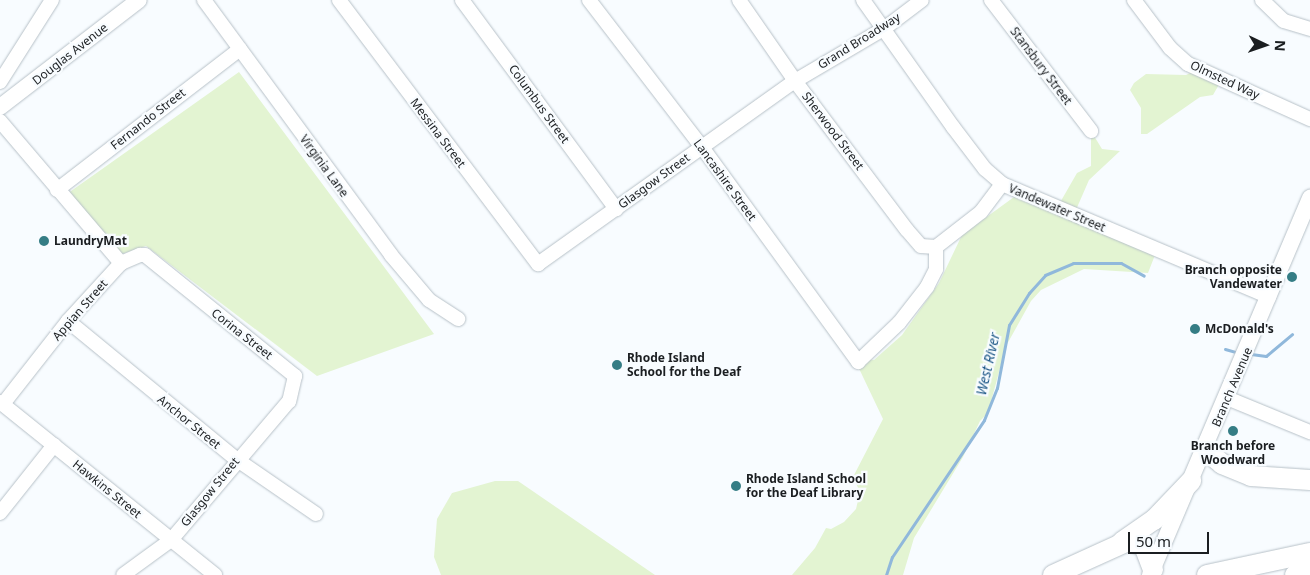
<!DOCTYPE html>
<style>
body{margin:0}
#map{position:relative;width:1310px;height:575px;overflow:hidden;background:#f8fcff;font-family:"Noto Sans",sans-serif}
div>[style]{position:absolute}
.green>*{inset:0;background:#e3f4d2}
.stream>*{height:3px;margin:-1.5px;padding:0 1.5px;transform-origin:1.5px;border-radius:1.5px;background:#90b8db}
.roads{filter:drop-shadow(0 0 1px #b7c1c8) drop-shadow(0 0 1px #b7c1c8)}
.minor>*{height:14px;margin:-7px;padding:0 7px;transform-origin:7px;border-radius:7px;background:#fff}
.major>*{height:16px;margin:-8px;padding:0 8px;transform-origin:8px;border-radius:8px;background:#fff}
.highway>*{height:20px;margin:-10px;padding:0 10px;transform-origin:10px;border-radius:10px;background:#fff}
.dots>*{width:14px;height:14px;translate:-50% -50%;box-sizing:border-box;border:2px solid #f8fcff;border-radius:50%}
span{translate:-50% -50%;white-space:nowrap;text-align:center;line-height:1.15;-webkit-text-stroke:4.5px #f8fcff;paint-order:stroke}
.street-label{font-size:12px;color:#1b1e21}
.poi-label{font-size:12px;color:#1b1e21;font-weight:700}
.left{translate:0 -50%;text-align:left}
.right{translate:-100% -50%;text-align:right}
.water-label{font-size:14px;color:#1c5786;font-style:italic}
.north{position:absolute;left:1240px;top:20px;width:50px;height:50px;-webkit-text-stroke:4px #f8fcff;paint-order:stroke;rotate:93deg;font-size:14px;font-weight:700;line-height:20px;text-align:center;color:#1b1e21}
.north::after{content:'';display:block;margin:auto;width:18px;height:22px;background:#1b1e21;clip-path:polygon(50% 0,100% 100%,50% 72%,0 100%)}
.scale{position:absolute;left:1128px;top:532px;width:81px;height:22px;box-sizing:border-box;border:2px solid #1b1e21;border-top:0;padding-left:6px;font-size:15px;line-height:18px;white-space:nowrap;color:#1b1e21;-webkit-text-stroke:4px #f8fcff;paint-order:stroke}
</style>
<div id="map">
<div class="green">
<div style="clip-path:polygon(1198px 69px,1221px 81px,1213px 95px,1200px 97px,1147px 134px,1141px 134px,1141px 108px,1130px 90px,1134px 83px,1146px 74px,1186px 75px)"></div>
<div style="clip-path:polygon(239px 72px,434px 334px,317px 376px,146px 246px,110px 258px,64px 196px)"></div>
<div style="clip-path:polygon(1091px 131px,1102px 149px,1120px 151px,1089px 180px,1072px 219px,1155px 255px,1148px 273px,1084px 269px,1041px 290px,1031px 301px,1006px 346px,988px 413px,980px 421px,963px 457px,914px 538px,903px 575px,792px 575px,815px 548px,826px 528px,831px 529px,844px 522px,856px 509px,860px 492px,853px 477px,883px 419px,854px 358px,874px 360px,902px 335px,939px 283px,962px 235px,1014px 197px,1054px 213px,1077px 173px,1091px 166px)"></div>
<div style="clip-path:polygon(495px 481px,518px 481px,655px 575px,441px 575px,434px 557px,437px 519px,452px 493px)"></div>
</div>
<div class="stream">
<div style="left:1225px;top:349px;width:15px;rotate:16deg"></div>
<div style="left:1251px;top:354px;width:15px;rotate:8deg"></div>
<div style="left:1266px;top:356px;width:34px;rotate:-40deg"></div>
<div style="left:886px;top:575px;width:19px;rotate:-72deg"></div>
<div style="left:892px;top:557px;width:165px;rotate:-56.1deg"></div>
<div style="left:984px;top:420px;width:35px;rotate:-68deg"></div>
<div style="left:997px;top:388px;width:64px;rotate:-79.2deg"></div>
<div style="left:1009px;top:325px;width:38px;rotate:-58deg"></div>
<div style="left:1029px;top:293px;width:24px;rotate:-48deg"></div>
<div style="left:1045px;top:275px;width:30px;rotate:-23deg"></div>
<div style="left:1073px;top:263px;width:48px"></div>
<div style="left:1121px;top:263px;width:26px;rotate:29deg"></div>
</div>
<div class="roads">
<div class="minor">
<div style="left:204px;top:0;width:316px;rotate:53.7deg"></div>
<div style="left:391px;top:255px;width:59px;rotate:49.8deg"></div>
<div style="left:429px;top:300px;width:35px;rotate:33deg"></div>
<div style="left:339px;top:0;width:331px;rotate:53deg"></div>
<div style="left:538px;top:264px;width:315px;rotate:-35.5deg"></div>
<div style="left:795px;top:81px;width:104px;rotate:-30.5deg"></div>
<div style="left:885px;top:28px;width:46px;rotate:-37.1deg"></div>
<div style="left:462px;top:0;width:260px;rotate:53.6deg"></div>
<div style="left:589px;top:0;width:185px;rotate:52.5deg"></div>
<div style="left:702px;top:147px;width:266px;rotate:54deg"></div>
<div style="left:858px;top:362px;width:57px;rotate:-43.6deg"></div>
<div style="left:899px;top:323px;width:46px;rotate:-52.1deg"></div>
<div style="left:927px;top:287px;width:20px;rotate:-63deg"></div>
<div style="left:936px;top:269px;width:22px;rotate:-90deg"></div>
<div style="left:936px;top:247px;width:57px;rotate:-37.9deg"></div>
<div style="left:981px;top:212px;width:35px;rotate:-53deg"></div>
<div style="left:739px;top:0;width:98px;rotate:55.3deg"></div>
<div style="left:795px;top:81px;width:186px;rotate:53.1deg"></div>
<div style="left:907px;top:230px;width:21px;rotate:49deg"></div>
<div style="left:921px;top:246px;width:15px;rotate:4deg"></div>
<div style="left:863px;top:0;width:156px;rotate:54.7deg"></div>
<div style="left:953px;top:127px;width:53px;rotate:52.7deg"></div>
<div style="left:985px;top:169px;width:23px;rotate:41deg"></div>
<div style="left:1002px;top:184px;width:290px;rotate:22.9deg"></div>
<div style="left:991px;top:0;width:165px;rotate:52.6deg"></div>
<div style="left:1134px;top:0;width:60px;rotate:53.1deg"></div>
<div style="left:1170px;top:48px;width:24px;rotate:42deg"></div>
<div style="left:1188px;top:64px;width:134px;rotate:24.3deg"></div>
<div style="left:1262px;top:0;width:30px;rotate:44deg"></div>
<div style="left:1284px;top:21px;width:27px;rotate:17deg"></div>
<div style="left:0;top:82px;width:97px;rotate:-57.6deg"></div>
<div style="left:0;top:121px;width:187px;rotate:49.6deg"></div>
<div style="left:57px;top:190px;width:231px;rotate:-37.6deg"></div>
<div style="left:68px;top:321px;width:217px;rotate:39.4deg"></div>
<div style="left:236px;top:459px;width:97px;rotate:34.5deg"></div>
<div style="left:1227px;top:398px;width:90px;rotate:22.3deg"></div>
<div style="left:0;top:402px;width:276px;rotate:38.8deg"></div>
<div style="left:3px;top:404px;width:105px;rotate:-51.9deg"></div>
<div style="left:68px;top:321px;width:79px;rotate:-47.6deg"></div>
<div style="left:121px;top:263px;width:21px;rotate:-23deg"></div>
<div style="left:140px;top:255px;width:5px"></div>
<div style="left:145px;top:255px;width:193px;rotate:38.9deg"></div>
<div style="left:295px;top:376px;width:26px;rotate:103deg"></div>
<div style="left:289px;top:401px;width:182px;rotate:130.3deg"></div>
<div style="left:171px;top:540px;width:59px;rotate:143.9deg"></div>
<div style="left:0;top:513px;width:87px;rotate:-51.5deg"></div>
</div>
<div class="major">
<div style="left:0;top:107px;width:175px;rotate:-37.6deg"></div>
<div style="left:1150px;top:575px;width:410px;rotate:-67deg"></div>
</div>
<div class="highway">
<div style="left:1205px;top:450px;width:22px;rotate:39deg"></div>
<div style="left:1222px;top:464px;width:31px;rotate:22deg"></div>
<div style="left:1251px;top:476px;width:59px;rotate:3.9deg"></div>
<div style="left:1122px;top:542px;width:39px;rotate:-35deg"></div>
<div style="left:1154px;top:520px;width:54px;rotate:-46.5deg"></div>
<div style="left:1053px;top:575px;width:82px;rotate:-24.4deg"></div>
<div style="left:1128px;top:541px;width:17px;rotate:17deg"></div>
<div style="left:1144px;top:546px;width:25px;rotate:69deg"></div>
<div style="left:1207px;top:575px;width:105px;rotate:-12.1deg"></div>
<div style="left:1295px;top:575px;width:15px;rotate:-11deg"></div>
</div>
</div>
<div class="dots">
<div style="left:44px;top:241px;background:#357d85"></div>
<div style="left:1292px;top:277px;background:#357d85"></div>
<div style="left:1195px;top:329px;background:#357d85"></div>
<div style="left:617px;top:365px;background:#357d85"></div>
<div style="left:1233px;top:431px;background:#357d85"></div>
<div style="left:736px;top:486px;background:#357d85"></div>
</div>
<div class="street-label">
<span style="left:859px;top:41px;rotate:-32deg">Grand Broadway</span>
<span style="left:70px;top:54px;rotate:-38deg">Douglas Avenue</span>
<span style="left:1041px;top:66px;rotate:53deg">Stansbury Street</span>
<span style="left:1225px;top:80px;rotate:25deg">Olmsted Way</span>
<span style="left:539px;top:104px;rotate:54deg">Columbus Street</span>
<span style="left:148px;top:119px;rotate:-38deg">Fernando Street</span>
<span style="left:833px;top:131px;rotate:53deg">Sherwood Street</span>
<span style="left:438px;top:133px;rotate:53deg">Messina Street</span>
<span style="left:324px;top:166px;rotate:54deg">Virginia Lane</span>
<span style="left:725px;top:180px;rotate:54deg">Lancashire Street</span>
<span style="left:654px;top:181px;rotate:-36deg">Glasgow Street</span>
<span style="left:1057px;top:208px;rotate:23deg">Vandewater Street</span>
<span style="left:80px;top:310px;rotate:-49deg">Appian Street</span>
<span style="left:242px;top:334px;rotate:38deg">Corina Street</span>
<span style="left:1232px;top:387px;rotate:-67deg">Branch Avenue</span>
<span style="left:189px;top:422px;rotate:39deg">Anchor Street</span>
<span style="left:107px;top:489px;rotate:39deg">Hawkins Street</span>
<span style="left:210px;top:492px;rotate:-51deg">Glasgow Street</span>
</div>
<div class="poi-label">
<span class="left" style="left:54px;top:241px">LaundryMat</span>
<span class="right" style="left:1282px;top:277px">Branch opposite<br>Vandewater</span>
<span class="left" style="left:1205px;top:329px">McDonald's</span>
<span class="left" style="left:627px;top:365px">Rhode Island<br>School for the Deaf</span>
<span style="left:1233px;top:453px">Branch before<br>Woodward</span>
<span class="left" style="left:746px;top:486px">Rhode Island School<br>for the Deaf Library</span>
</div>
<div class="water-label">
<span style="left:988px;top:364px;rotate:-77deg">West River</span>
</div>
<div class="north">N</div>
<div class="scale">50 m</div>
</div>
